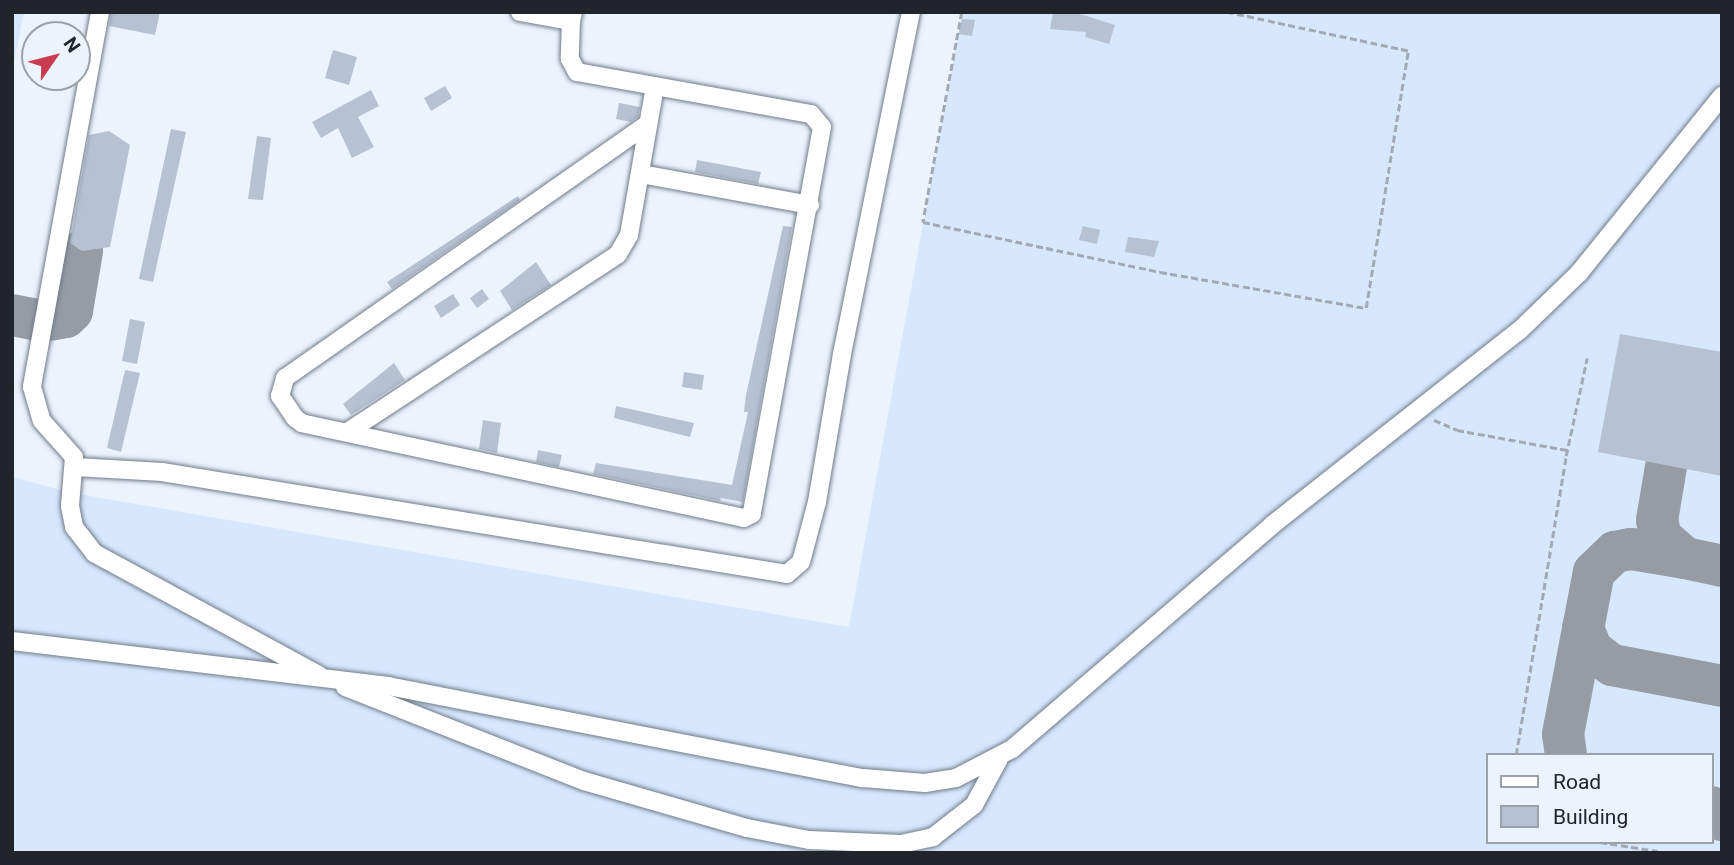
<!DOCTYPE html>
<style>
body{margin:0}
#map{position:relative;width:1734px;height:865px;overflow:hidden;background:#ebf3fd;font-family:Roboto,sans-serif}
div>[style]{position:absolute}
.built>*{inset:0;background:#d6e7fe}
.taxiway>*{height:42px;margin:-21px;padding:0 21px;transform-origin:21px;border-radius:21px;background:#959ca4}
.building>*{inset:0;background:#b6c2d2}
.path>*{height:2.5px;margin-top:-1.25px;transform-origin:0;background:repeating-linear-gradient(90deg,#a3a9b2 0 7px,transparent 0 10.5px)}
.roads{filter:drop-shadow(0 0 2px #707b89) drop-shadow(0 0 2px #707b89)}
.minor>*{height:18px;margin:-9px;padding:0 9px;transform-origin:9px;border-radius:9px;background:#fff}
span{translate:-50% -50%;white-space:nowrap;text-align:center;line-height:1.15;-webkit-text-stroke:7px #ebf3fd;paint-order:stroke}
.frame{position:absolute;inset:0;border:14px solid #21252b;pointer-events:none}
.legend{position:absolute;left:1486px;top:753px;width:228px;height:91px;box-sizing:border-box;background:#ebf3fd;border:2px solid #9aa1a9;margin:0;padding:9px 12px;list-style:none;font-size:21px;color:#21252b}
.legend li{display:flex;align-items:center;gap:14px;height:35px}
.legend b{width:35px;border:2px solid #9aa1a9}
.north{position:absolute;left:21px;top:21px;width:70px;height:70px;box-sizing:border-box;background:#ebf3fd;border:2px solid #9aa1a9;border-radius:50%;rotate:55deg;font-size:19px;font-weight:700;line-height:28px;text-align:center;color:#21252b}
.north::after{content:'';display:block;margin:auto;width:24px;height:32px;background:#cb3b51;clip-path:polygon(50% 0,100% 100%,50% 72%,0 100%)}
</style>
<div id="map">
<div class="built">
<div style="clip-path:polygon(12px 12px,24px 12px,12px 71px)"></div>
<div style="clip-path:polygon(evenodd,962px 12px,1722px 12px,1722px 853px,12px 853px,12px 477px,72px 493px,849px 627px,962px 12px,1487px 755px,1711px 755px,1711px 842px,1487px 842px,1487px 755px)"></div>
</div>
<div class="taxiway">
<div style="left:12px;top:315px;width:32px;rotate:11deg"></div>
<div style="left:43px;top:321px;width:23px;rotate:-10deg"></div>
<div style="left:66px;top:317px;width:8px;rotate:-45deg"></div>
<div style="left:72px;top:311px;width:61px;rotate:-80.5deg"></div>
<div style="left:1666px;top:467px;width:54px;rotate:99.6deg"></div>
<div style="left:1657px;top:520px;width:17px;rotate:77deg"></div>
<div style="left:1661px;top:537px;width:32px;rotate:41deg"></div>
<div style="left:1685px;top:558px;width:38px;rotate:12deg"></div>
<div style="left:1583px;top:628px;width:24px;rotate:68deg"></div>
<div style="left:1592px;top:650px;width:25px;rotate:37deg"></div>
<div style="left:1612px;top:665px;width:112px;rotate:10.8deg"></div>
<div style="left:1566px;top:755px;width:21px;rotate:-98deg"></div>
<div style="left:1563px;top:734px;width:165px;rotate:-79.2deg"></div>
<div style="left:1594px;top:572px;width:29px;rotate:-44deg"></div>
<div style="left:1615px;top:552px;width:16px;rotate:-11deg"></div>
<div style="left:1631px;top:549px;width:55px;rotate:9.5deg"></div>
<div style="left:1711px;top:807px;width:17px;rotate:50deg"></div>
</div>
<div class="building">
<div style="clip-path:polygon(111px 12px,160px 12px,155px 35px,109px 26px)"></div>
<div style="clip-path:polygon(1053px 13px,1077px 13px,1115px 25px,1109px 44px,1085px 37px,1086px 32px,1050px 29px)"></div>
<div style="clip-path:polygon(962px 19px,975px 20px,972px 36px,959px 34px)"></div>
<div style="clip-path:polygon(333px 50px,357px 57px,349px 85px,325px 78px)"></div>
<div style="clip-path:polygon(445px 86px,452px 98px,431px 111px,424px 98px)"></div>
<div style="clip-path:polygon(371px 90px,379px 106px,358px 117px,374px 147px,352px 158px,338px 128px,321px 138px,312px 122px)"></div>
<div style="clip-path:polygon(619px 103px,640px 107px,638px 117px,631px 122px,616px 119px)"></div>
<div style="clip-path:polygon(171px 129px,186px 132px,153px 282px,139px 279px)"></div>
<div style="clip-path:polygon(109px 131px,130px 145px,110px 247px,82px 251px,70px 243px,89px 135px)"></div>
<div style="clip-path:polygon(257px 136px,271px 138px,263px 200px,248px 199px)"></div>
<div style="clip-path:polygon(697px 160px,761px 172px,758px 184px,695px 172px)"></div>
<div style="clip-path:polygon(518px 196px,520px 200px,392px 289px,387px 282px)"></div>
<div style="clip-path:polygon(783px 226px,792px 227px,743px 502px,721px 498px,720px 501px,593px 474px,596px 463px,732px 485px,748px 412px,744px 412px,746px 395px)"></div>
<div style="clip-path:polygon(1083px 226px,1100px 230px,1097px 244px,1079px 240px)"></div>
<div style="clip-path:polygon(1128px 237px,1159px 241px,1154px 257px,1125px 252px)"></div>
<div style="clip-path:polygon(536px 262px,551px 285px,512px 310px,500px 291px)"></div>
<div style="clip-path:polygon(482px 289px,489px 299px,477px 308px,470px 298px)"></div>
<div style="clip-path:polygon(453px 294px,460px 305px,441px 318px,434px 306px)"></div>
<div style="clip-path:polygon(130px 319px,145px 322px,137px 364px,122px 361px)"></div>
<div style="clip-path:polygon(1620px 334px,1722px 352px,1722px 476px,1598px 452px)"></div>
<div style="clip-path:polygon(394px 363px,405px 380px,351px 415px,343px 404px)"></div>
<div style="clip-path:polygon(125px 370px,140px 373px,121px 452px,107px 448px)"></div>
<div style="clip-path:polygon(684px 372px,704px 375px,702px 390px,682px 387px)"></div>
<div style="clip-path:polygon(616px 406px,694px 423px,690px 437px,614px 418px)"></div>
<div style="clip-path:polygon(483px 420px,501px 423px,497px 453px,479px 449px)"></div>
<div style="clip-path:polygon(538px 450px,562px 455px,559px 467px,536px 462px)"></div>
</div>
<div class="path">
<div style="left:962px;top:12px;width:214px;rotate:100.5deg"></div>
<div style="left:923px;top:222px;width:242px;rotate:11.9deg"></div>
<div style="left:1160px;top:272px;width:209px;rotate:9.9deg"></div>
<div style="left:1366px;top:308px;width:260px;rotate:-80.7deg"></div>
<div style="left:1408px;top:51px;width:186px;rotate:-167.9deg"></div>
<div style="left:1434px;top:420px;width:25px;rotate:23deg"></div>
<div style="left:1457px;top:430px;width:112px;rotate:10.3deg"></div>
<div style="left:1516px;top:755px;width:303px;rotate:-80.5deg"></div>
<div style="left:1566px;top:456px;width:100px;rotate:-77.9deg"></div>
<div style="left:1600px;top:842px;width:58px;rotate:9deg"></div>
</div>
<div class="roads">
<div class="minor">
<div style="left:100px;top:12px;width:381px;rotate:100.3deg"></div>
<div style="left:32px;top:387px;width:35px;rotate:74deg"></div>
<div style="left:42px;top:421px;width:48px;rotate:48.4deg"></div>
<div style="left:74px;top:457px;width:49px;rotate:94.7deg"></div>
<div style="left:70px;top:506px;width:21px;rotate:79deg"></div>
<div style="left:74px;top:527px;width:33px;rotate:52deg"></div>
<div style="left:94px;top:553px;width:256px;rotate:28.5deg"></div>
<div style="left:520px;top:12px;width:52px;rotate:10deg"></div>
<div style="left:571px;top:21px;width:9px;rotate:-77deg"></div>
<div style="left:571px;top:21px;width:38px;rotate:92deg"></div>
<div style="left:570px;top:59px;width:15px;rotate:62deg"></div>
<div style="left:577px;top:72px;width:238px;rotate:10.2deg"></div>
<div style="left:811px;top:114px;width:17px;rotate:50deg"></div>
<div style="left:822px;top:127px;width:393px;rotate:100.3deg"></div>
<div style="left:752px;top:514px;width:9px;rotate:153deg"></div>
<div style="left:744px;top:518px;width:452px;rotate:-167.9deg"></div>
<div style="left:302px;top:423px;width:9px;rotate:-144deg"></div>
<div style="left:295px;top:418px;width:27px;rotate:-124deg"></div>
<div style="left:280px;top:396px;width:19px;rotate:-74deg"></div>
<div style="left:285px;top:378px;width:443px;rotate:-35deg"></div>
<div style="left:641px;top:174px;width:172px;rotate:10.4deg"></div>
<div style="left:349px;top:431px;width:322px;rotate:-33.3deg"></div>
<div style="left:618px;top:254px;width:22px;rotate:-60deg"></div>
<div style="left:629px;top:235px;width:151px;rotate:-80.1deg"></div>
<div style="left:76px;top:467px;width:86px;rotate:3.3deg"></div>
<div style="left:162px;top:472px;width:633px;rotate:9.27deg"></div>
<div style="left:787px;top:574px;width:18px;rotate:-41deg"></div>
<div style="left:801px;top:562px;width:62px;rotate:-75.1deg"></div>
<div style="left:817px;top:502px;width:150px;rotate:-80.4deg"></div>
<div style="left:842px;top:354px;width:349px;rotate:-78.6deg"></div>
<div style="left:12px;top:641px;width:379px;rotate:6.8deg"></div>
<div style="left:388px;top:686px;width:484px;rotate:11deg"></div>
<div style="left:863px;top:778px;width:62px;rotate:4.6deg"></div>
<div style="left:925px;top:783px;width:31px;rotate:-9deg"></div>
<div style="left:956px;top:778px;width:63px;rotate:-27.4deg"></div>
<div style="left:1012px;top:749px;width:343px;rotate:-40.7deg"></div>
<div style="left:1272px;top:525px;width:315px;rotate:-38.2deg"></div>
<div style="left:1520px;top:330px;width:82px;rotate:-44deg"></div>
<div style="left:1579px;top:273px;width:228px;rotate:-51.1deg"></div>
<div style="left:345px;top:687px;width:257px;rotate:21.5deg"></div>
<div style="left:584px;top:781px;width:170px;rotate:16.1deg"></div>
<div style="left:747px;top:828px;width:63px;rotate:11deg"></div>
<div style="left:809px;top:840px;width:92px;rotate:2.5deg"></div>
<div style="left:901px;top:844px;width:33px;rotate:-12deg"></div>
<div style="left:933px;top:837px;width:52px;rotate:-38deg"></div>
<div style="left:974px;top:805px;width:52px;rotate:-61.5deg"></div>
</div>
</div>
<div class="frame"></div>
<ul class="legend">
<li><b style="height:9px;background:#fff"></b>Road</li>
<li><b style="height:19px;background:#b6c2d2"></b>Building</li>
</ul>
<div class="north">N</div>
</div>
